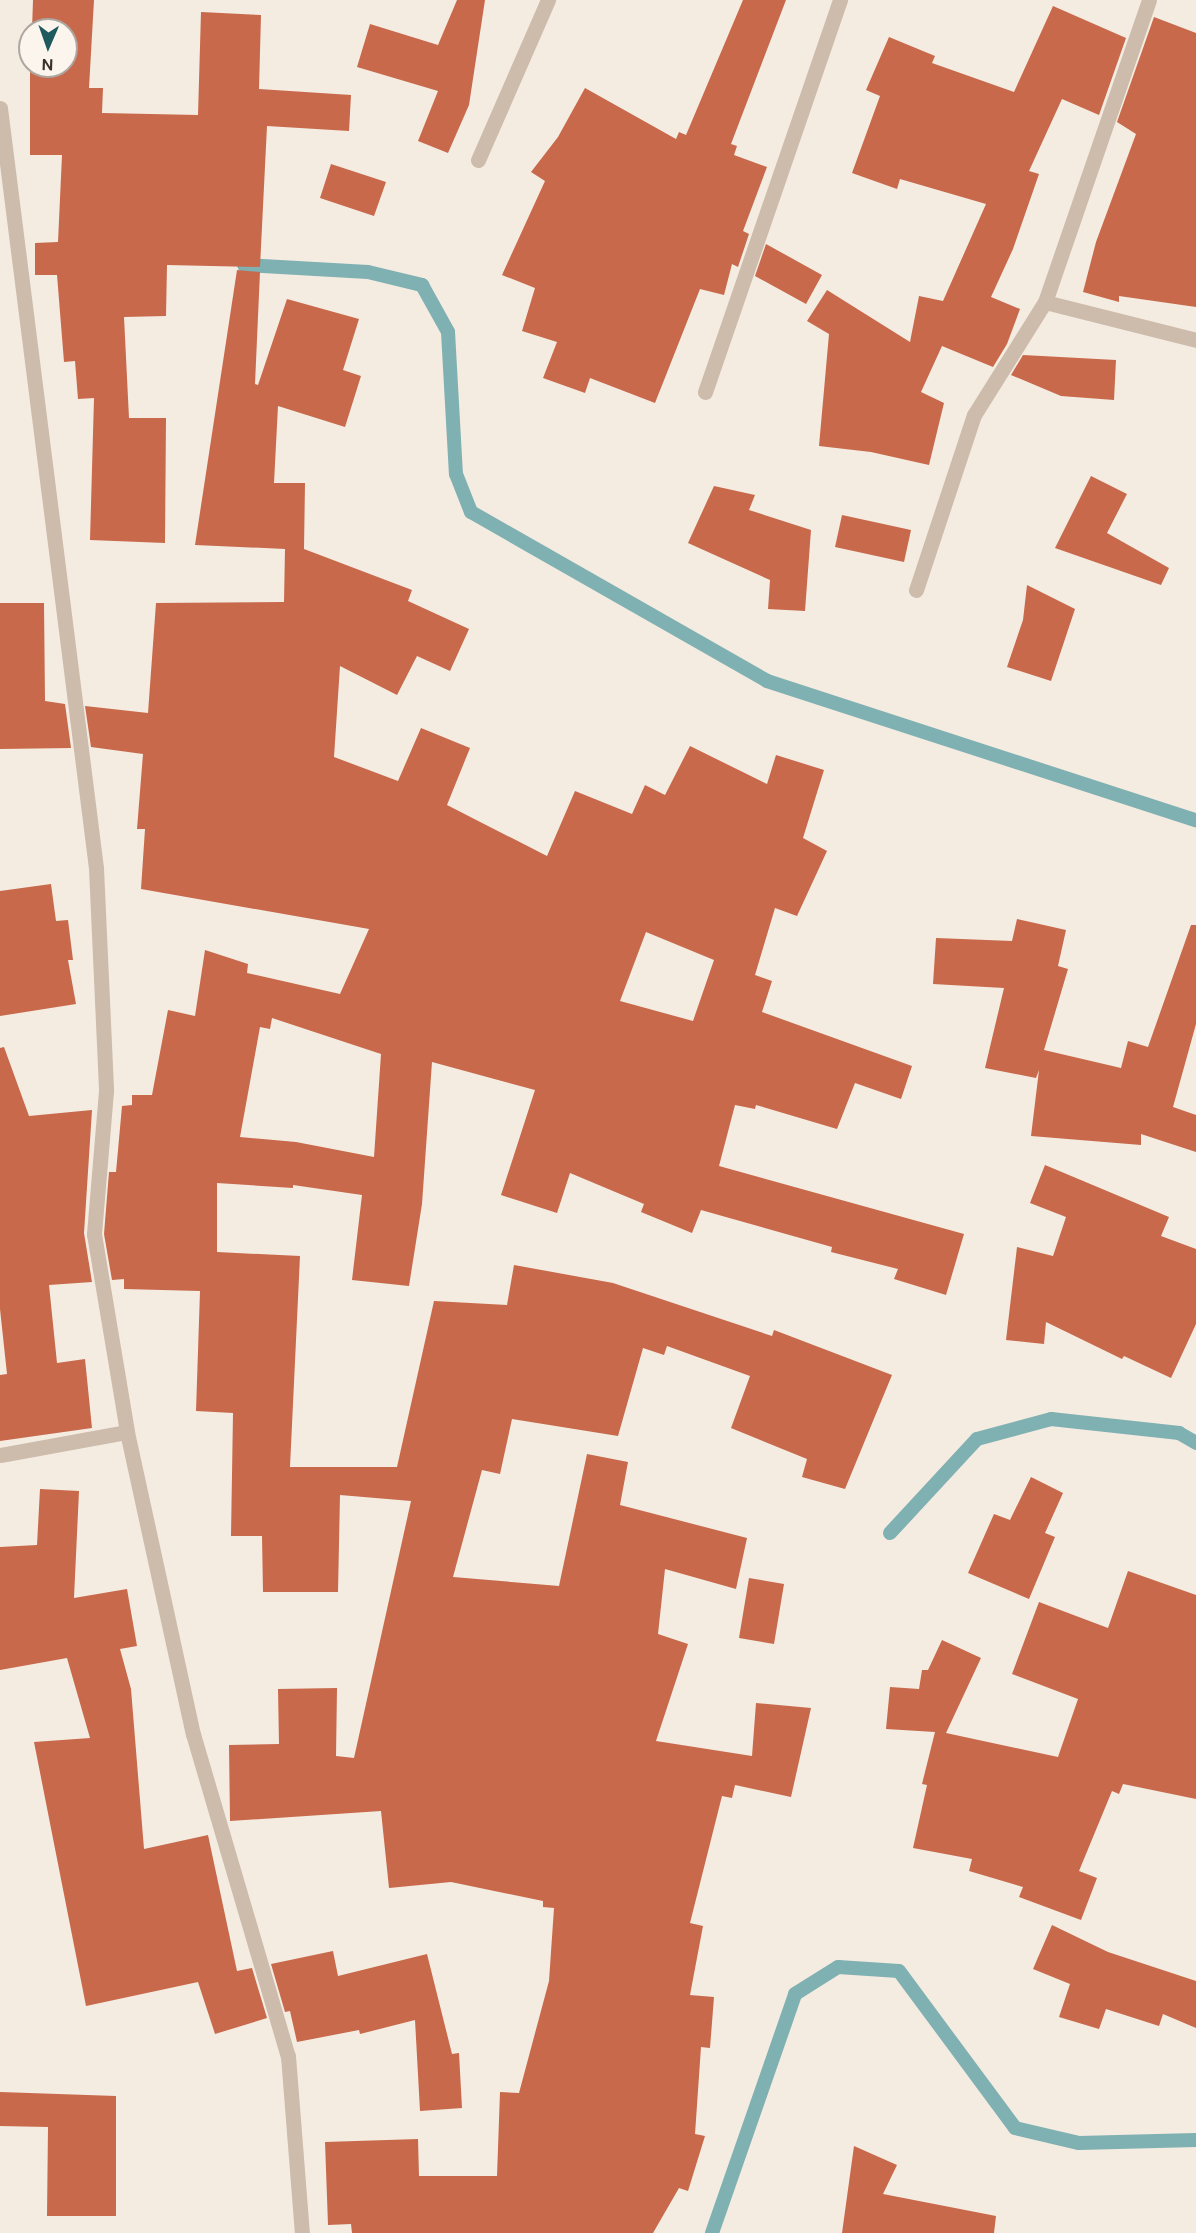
<!DOCTYPE html>
<style>
body{margin:0}
#map{position:relative;width:1196px;height:2233px;overflow:hidden;background:#f4ebe1;font-family:"DM Sans",sans-serif}
div>[style]{position:absolute}
.stream>*{height:14px;margin:-7px;padding:0 7px;transform-origin:7px;border-radius:7px;background:#7fb0b2}
.building>*{inset:0;background:#c8694b}
.minor>*{height:15px;margin:-7.5px;padding:0 7.5px;transform-origin:7.5px;border-radius:7.5px;background:#cdbbac}
span{translate:-50% -50%;white-space:nowrap;text-align:center;line-height:1.15;-webkit-text-stroke:5px #fbf5ee;paint-order:stroke}
.north{position:absolute;left:18px;top:18px;width:60px;height:60px;box-sizing:border-box;background:#fbf5ee;border:2px solid #aea6a0;border-radius:50%;rotate:182deg;font-size:16px;font-weight:700;line-height:24px;text-align:center;color:#3b302b}
.north::after{content:'';display:block;margin:auto;width:21px;height:27px;background:#1f5a5e;clip-path:polygon(50% 0,100% 100%,50% 72%,0 100%)}
</style>
<div id="map">
<div class="stream">
<div style="left:244px;top:265px;width:124px;rotate:3.2deg"></div>
<div style="left:368px;top:272px;width:56px;rotate:13.5deg"></div>
<div style="left:422px;top:285px;width:54px;rotate:61deg"></div>
<div style="left:448px;top:332px;width:142px;rotate:86.8deg"></div>
<div style="left:456px;top:474px;width:41px;rotate:68.5deg"></div>
<div style="left:471px;top:512px;width:341px;rotate:29.7deg"></div>
<div style="left:767px;top:681px;width:451px;rotate:18deg"></div>
<div style="left:890px;top:1533px;width:128px;rotate:-47.2deg"></div>
<div style="left:977px;top:1439px;width:77px;rotate:-15.1deg"></div>
<div style="left:1051px;top:1419px;width:129px;rotate:6.2deg"></div>
<div style="left:1179px;top:1433px;width:20px;rotate:30deg"></div>
<div style="left:712px;top:2233px;width:253px;rotate:-70.8deg"></div>
<div style="left:795px;top:1994px;width:51px;rotate:-32.1deg"></div>
<div style="left:838px;top:1967px;width:61px;rotate:3.8deg"></div>
<div style="left:899px;top:1971px;width:195px;rotate:53.5deg"></div>
<div style="left:1015px;top:2128px;width:66px;rotate:13.2deg"></div>
<div style="left:1079px;top:2143px;width:117px;rotate:-1.5deg"></div>
</div>
<div class="building">
<div style="clip-path:polygon(33px 0,94px 0,89px 88px,103px 88px,102px 113px,198px 115px,201px 12px,261px 15px,259px 89px,351px 95px,349px 131px,267px 126px,260px 267px,167px 265px,166px 316px,124px 317px,129px 418px,166px 418px,165px 543px,90px 540px,94px 398px,78px 399px,75px 361px,64px 362px,57px 275px,35px 275px,35px 243px,58px 242px,62px 155px,30px 155px,30px 66px,66px 66px,66px 30px,32px 30px)"></div>
<div style="clip-path:polygon(457px 0,485px 0,469px 105px,448px 153px,418px 141px,438px 91px,357px 67px,370px 24px,438px 45px)"></div>
<div style="clip-path:polygon(743px 0,786px 0,731px 144px,737px 146px,734px 155px,767px 167px,743px 231px,749px 234px,738px 267px,732px 264px,724px 295px,700px 289px,655px 403px,590px 378px,585px 393px,543px 378px,557px 342px,522px 331px,535px 288px,502px 275px,545px 181px,531px 172px,558px 137px,585px 88px,676px 139px,679px 132px,686px 135px)"></div>
<div style="clip-path:polygon(1053px 6px,1126px 38px,1099px 115px,1062px 99px,1029px 171px,1039px 174px,1013px 249px,991px 297px,1020px 309px,1007px 344px,993px 367px,942px 346px,921px 392px,944px 403px,929px 465px,871px 452px,819px 446px,829px 334px,807px 321px,827px 290px,910px 342px,919px 296px,943px 301px,986px 204px,900px 179px,897px 189px,852px 173px,880px 96px,866px 90px,889px 37px,935px 56px,932px 63px,1014px 92px)"></div>
<div style="clip-path:polygon(1154px 17px,1196px 33px,1196px 307px,1119px 296px,1119px 302px,1083px 292px,1096px 242px,1136px 134px,1117px 122px)"></div>
<div style="clip-path:polygon(331px 164px,386px 182px,374px 216px,320px 198px)"></div>
<div style="clip-path:polygon(766px 244px,822px 275px,806px 304px,755px 276px)"></div>
<div style="clip-path:polygon(evenodd,237px 270px,260px 272px,255px 384px,258px 385px,287px 299px,359px 319px,343px 370px,361px 376px,345px 427px,278px 406px,274px 483px,305px 483px,304px 549px,412px 590px,408px 601px,469px 629px,450px 671px,417px 656px,397px 695px,340px 666px,334px 757px,398px 781px,421px 728px,470px 748px,447px 805px,547px 856px,575px 791px,632px 814px,645px 785px,665px 795px,690px 746px,767px 784px,776px 755px,824px 770px,803px 838px,827px 851px,797px 916px,775px 908px,755px 975px,772px 981px,762px 1012px,912px 1066px,901px 1099px,855px 1083px,837px 1129px,756px 1105px,755px 1109px,735px 1105px,719px 1166px,964px 1234px,946px 1295px,894px 1279px,898px 1269px,831px 1252px,832px 1247px,701px 1210px,692px 1233px,641px 1212px,644px 1204px,570px 1173px,557px 1213px,501px 1195px,535px 1090px,432px 1062px,422px 1204px,409px 1286px,352px 1280px,362px 1195px,293px 1185px,293px 1188px,217px 1183px,217px 1252px,300px 1256px,290px 1467px,397px 1467px,434px 1301px,507px 1305px,514px 1265px,613px 1283px,772px 1336px,774px 1330px,892px 1375px,845px 1489px,802px 1477px,807px 1459px,731px 1428px,750px 1376px,667px 1346px,664px 1355px,643px 1348px,618px 1436px,512px 1419px,500px 1474px,482px 1470px,453px 1577px,559px 1586px,587px 1454px,628px 1462px,620px 1505px,747px 1538px,736px 1589px,665px 1569px,658px 1634px,688px 1644px,656px 1741px,752px 1756px,756px 1703px,811px 1708px,791px 1797px,735px 1785px,732px 1798px,722px 1796px,690px 1923px,703px 1926px,690px 1995px,714px 1997px,710px 2048px,701px 2047px,695px 2134px,705px 2136px,688px 2191px,679px 2188px,653px 2233px,352px 2233px,351px 2224px,328px 2225px,325px 2142px,418px 2139px,419px 2176px,497px 2176px,500px 2092px,519px 2093px,549px 1981px,554px 1908px,543px 1907px,543px 1901px,451px 1882px,389px 1888px,381px 1811px,230px 1821px,229px 1745px,279px 1744px,278px 1689px,337px 1688px,336px 1756px,354px 1758px,411px 1501px,340px 1495px,338px 1592px,263px 1592px,262px 1536px,231px 1536px,233px 1413px,196px 1411px,200px 1291px,124px 1289px,124px 1279px,112px 1280px,104px 1234px,109px 1172px,116px 1172px,122px 1106px,132px 1105px,132px 1095px,152px 1095px,168px 1010px,195px 1016px,205px 950px,248px 964px,247px 973px,340px 994px,369px 929px,141px 889px,145px 829px,137px 829px,143px 754px,91px 747px,85px 706px,148px 713px,156px 603px,284px 602px,285px 549px,195px 545px,237px 270px,646px 932px,714px 960px,693px 1021px,620px 1001px,646px 932px,237px 270px,272px 1018px,381px 1054px,374px 1157px,296px 1142px,240px 1137px,260px 1027px,270px 1029px,272px 1018px)"></div>
<div style="clip-path:polygon(1023px 355px,1116px 360px,1114px 400px,1061px 396px,1011px 375px)"></div>
<div style="clip-path:polygon(1091px 476px,1127px 494px,1107px 533px,1169px 568px,1161px 585px,1055px 548px)"></div>
<div style="clip-path:polygon(714px 486px,755px 495px,749px 510px,811px 530px,805px 611px,768px 609px,770px 580px,688px 543px)"></div>
<div style="clip-path:polygon(842px 515px,911px 530px,904px 562px,835px 547px)"></div>
<div style="clip-path:polygon(1027px 585px,1075px 609px,1051px 681px,1007px 667px,1023px 620px)"></div>
<div style="clip-path:polygon(0 603px,44px 603px,45px 701px,65px 704px,71px 748px,0 749px)"></div>
<div style="clip-path:polygon(51px 884px,56px 921px,68px 920px,73px 960px,68px 960px,76px 1004px,0 1016px,0 891px)"></div>
<div style="clip-path:polygon(1017px 919px,1066px 930px,1058px 966px,1068px 969px,1044px 1050px,1121px 1068px,1128px 1041px,1148px 1047px,1191px 925px,1196px 925px,1196px 1024px,1173px 1107px,1196px 1115px,1196px 1152px,1141px 1134px,1141px 1145px,1031px 1136px,1039px 1070px,1036px 1078px,985px 1068px,1004px 988px,933px 984px,936px 938px,1012px 941px)"></div>
<div style="clip-path:polygon(4px 1047px,29px 1116px,92px 1110px,84px 1233px,92px 1282px,49px 1285px,57px 1363px,85px 1359px,92px 1428px,0 1441px,0 1375px,7px 1374px,0 1309px,0 1048px)"></div>
<div style="clip-path:polygon(1045px 1165px,1169px 1217px,1161px 1236px,1196px 1249px,1196px 1324px,1171px 1378px,1124px 1356px,1122px 1359px,1046px 1322px,1044px 1344px,1006px 1340px,1017px 1247px,1053px 1256px,1066px 1217px,1030px 1203px)"></div>
<div style="clip-path:polygon(1031px 1477px,1063px 1493px,1045px 1533px,1055px 1537px,1029px 1599px,968px 1573px,994px 1514px,1010px 1520px)"></div>
<div style="clip-path:polygon(40px 1489px,79px 1491px,74px 1598px,127px 1589px,137px 1646px,120px 1649px,131px 1689px,144px 1849px,208px 1835px,237px 1971px,252px 1968px,267px 2018px,215px 2034px,198px 1982px,86px 2006px,34px 1742px,90px 1738px,67px 1658px,0 1670px,0 1547px,37px 1545px)"></div>
<div style="clip-path:polygon(1128px 1571px,1196px 1595px,1196px 1799px,1123px 1784px,1119px 1794px,1112px 1791px,1079px 1871px,1097px 1878px,1081px 1920px,1019px 1897px,1023px 1887px,969px 1871px,972px 1859px,913px 1848px,927px 1785px,922px 1784px,935px 1732px,886px 1729px,890px 1687px,919px 1689px,922px 1670px,928px 1670px,942px 1640px,981px 1658px,946px 1733px,1058px 1757px,1078px 1699px,1012px 1674px,1039px 1602px,1108px 1628px)"></div>
<div style="clip-path:polygon(749px 1578px,784px 1584px,774px 1644px,739px 1638px)"></div>
<div style="clip-path:polygon(1052px 1925px,1108px 1952px,1196px 1981px,1196px 2028px,1163px 2014px,1159px 2026px,1106px 2009px,1099px 2029px,1059px 2017px,1070px 1984px,1033px 1969px)"></div>
<div style="clip-path:polygon(333px 1951px,338px 1976px,427px 1954px,452px 2054px,459px 2053px,462px 2108px,420px 2111px,415px 2020px,360px 2034px,359px 2030px,297px 2042px,290px 2011px,285px 2012px,271px 1964px)"></div>
<div style="clip-path:polygon(0 2092px,116px 2096px,116px 2216px,47px 2216px,48px 2127px,0 2126px)"></div>
<div style="clip-path:polygon(854px 2146px,897px 2165px,883px 2194px,996px 2216px,994px 2233px,842px 2233px)"></div>
</div>
<div class="minor">
<div style="left:0;top:108px;width:766px;rotate:82.8deg"></div>
<div style="left:96px;top:868px;width:223px;rotate:87.4deg"></div>
<div style="left:106px;top:1091px;width:144px;rotate:94.8deg"></div>
<div style="left:94px;top:1234px;width:201px;rotate:80.5deg"></div>
<div style="left:127px;top:1432px;width:309px;rotate:77.7deg"></div>
<div style="left:193px;top:1734px;width:336px;rotate:73.6deg"></div>
<div style="left:288px;top:2056px;width:178px;rotate:85.5deg"></div>
<div style="left:478px;top:160px;width:175px;rotate:-66.4deg"></div>
<div style="left:1045px;top:302px;width:156px;rotate:14.1deg"></div>
<div style="left:705px;top:392px;width:415px;rotate:-71deg"></div>
<div style="left:916px;top:590px;width:184px;rotate:-71.7deg"></div>
<div style="left:974px;top:415px;width:133px;rotate:-57.9deg"></div>
<div style="left:1045px;top:302px;width:319px;rotate:-71deg"></div>
<div style="left:0;top:1455px;width:129px;rotate:-10.3deg"></div>
</div>
<div class="north">N</div>
</div>
